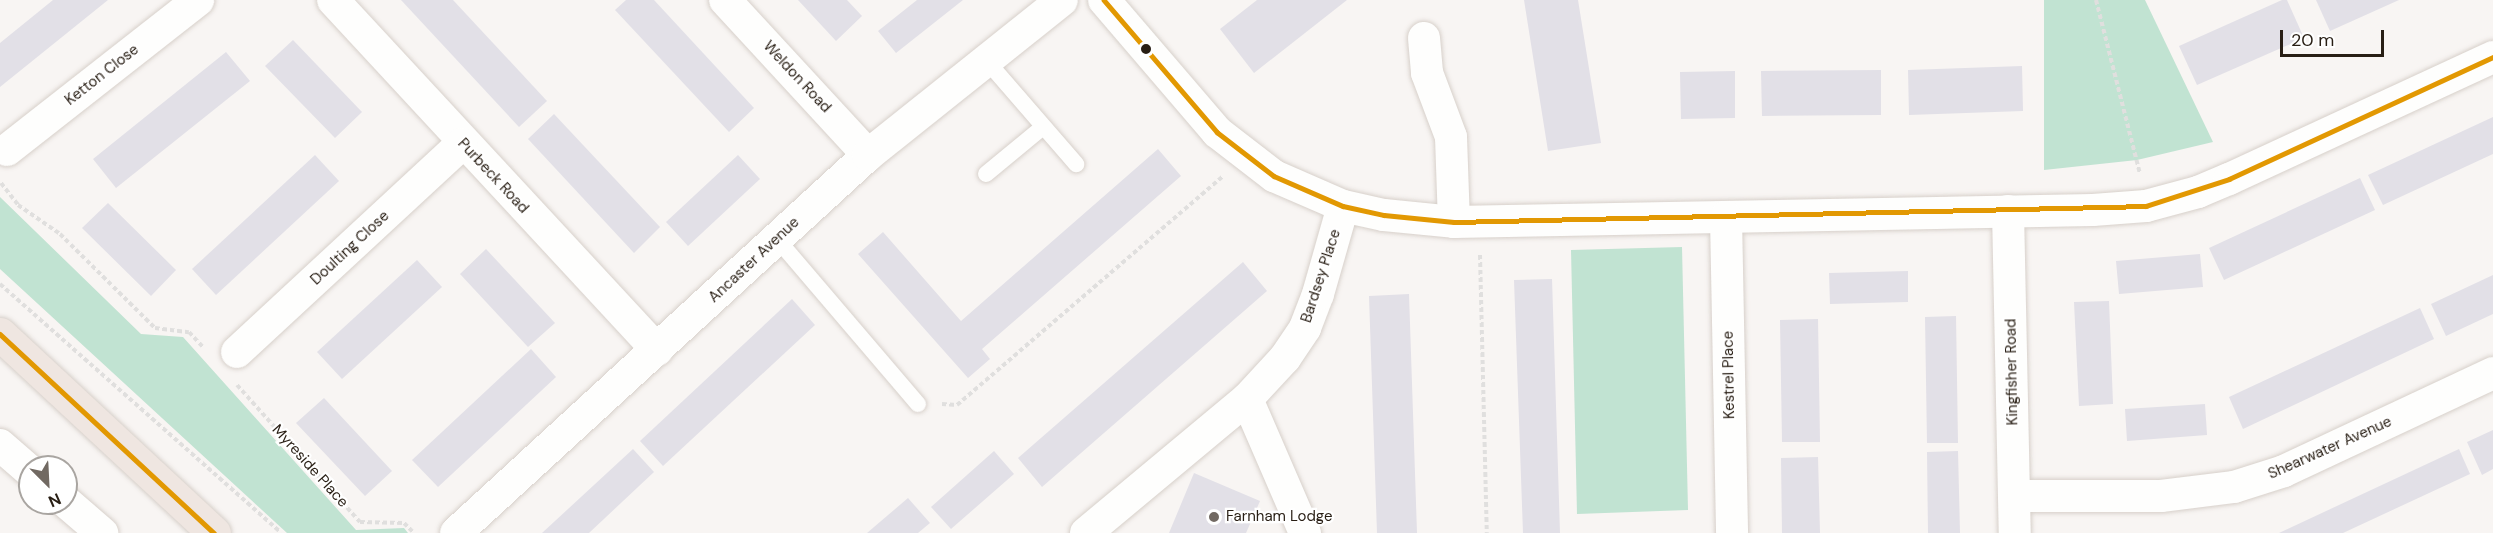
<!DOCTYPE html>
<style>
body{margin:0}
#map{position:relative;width:2493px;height:533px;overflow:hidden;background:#f8f5f3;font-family:"DM Sans",sans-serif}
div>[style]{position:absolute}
.green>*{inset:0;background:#c1e3d2}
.building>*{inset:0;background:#e2e0e7}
.path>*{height:4px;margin-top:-2px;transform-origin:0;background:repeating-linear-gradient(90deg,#e0dfde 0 4.5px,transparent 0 7.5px)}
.roads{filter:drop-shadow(0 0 2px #d7d0ca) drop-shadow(0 0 2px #d7d0ca)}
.service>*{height:16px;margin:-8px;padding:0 8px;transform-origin:8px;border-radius:8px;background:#fefefd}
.minor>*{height:32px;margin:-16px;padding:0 16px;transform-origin:16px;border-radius:16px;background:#fefefd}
.primary>*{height:33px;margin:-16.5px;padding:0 16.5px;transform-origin:16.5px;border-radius:16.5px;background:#efe6e1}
.bus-1>*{height:4.5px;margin:-2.25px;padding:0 2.25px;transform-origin:2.25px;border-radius:2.25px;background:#e29802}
.dots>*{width:16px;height:16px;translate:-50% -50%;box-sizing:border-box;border:3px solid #fff;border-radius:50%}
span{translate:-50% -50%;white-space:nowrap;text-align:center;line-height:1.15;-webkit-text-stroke:4.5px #fff;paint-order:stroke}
.street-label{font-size:15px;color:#281e14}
.poi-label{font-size:15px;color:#281e14}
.left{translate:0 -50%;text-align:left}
.north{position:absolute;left:18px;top:455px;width:60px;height:60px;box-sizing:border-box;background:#fff;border:2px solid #a9a5a1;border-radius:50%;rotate:156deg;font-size:16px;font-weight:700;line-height:24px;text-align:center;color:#281e14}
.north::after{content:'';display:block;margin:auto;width:21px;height:27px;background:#716962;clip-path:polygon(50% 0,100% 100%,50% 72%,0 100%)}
.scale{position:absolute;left:2280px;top:30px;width:104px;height:27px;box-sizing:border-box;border:3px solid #281e14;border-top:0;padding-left:8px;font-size:18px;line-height:21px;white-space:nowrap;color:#281e14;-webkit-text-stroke:4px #fff;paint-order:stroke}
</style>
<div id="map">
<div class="green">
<div style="clip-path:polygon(2044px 0,2145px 0,2213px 142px,2137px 160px,2044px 170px)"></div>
<div style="clip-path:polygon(0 197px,141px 334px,183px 337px,356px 530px,404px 528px,408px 533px,287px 533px,0 269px)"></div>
<div style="clip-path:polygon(1682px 247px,1688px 510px,1577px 514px,1571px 250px)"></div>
</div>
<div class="building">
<div style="clip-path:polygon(53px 0,108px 0,0 87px,0 43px)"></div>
<div style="clip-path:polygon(401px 0,453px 0,547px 101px,519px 127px)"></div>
<div style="clip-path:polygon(626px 0,654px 0,754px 108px,729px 132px,615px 10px)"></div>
<div style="clip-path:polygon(798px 0,847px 0,862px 16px,836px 41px)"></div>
<div style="clip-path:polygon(917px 0,963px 0,896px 53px,878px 31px)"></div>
<div style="clip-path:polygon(1257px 0,1347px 0,1254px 73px,1220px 29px)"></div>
<div style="clip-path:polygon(1524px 0,1578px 0,1601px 143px,1548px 151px)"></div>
<div style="clip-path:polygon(2282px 0,2287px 0,2304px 38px,2197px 85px,2179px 46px)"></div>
<div style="clip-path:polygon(2316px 0,2399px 0,2330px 31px)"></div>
<div style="clip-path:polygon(293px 40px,362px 112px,335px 138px,265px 66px)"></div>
<div style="clip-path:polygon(226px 52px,250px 81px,116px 188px,93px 159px)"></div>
<div style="clip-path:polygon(2022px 66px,2023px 111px,1909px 115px,1908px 70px)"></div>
<div style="clip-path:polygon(1881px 70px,1881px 115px,1762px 116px,1761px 71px)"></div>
<div style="clip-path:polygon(1735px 71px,1735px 118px,1681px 119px,1680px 72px)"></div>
<div style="clip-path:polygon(554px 114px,660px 227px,634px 253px,528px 139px)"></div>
<div style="clip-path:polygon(2493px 117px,2493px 154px,2383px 205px,2368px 175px)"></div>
<div style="clip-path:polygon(1158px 149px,1181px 176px,982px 349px,990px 359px,968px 378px,858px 254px,883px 232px,961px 321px)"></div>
<div style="clip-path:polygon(315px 155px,339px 181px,216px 295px,192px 269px)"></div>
<div style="clip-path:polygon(738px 155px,760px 179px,688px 246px,666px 222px)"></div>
<div style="clip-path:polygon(2360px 178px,2375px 210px,2224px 280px,2209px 248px)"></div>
<div style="clip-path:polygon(108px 203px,176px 270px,151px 296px,82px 228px)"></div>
<div style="clip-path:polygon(486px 249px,555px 323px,528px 347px,460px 274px)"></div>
<div style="clip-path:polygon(2200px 254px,2203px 287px,2119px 294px,2116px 261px)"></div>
<div style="clip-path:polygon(417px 260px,442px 287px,342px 379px,317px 352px)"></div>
<div style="clip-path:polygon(1243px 262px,1267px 291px,1042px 487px,1018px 458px)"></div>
<div style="clip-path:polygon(1908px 271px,1908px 302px,1830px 304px,1829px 273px)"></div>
<div style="clip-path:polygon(2493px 275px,2493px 314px,2446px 336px,2431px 304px)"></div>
<div style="clip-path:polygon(1552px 279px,1560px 533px,1523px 533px,1514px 280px)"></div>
<div style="clip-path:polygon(1409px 294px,1417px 533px,1377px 533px,1369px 296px)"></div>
<div style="clip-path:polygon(792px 299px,815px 325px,663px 466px,640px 441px)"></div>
<div style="clip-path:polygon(2109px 301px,2113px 404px,2079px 406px,2074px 302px)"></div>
<div style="clip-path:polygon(2420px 308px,2434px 339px,2243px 429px,2229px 397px)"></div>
<div style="clip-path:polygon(1956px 316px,1958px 443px,1927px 443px,1925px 317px)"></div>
<div style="clip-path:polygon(1818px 319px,1820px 442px,1782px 442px,1780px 320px)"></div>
<div style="clip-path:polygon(531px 349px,556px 377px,438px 487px,412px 460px)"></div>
<div style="clip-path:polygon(324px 398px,392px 471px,365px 496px,296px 423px)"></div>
<div style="clip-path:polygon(2205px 404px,2207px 435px,2127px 441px,2125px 409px)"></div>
<div style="clip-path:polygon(2493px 430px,2493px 469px,2482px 475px,2467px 442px)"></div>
<div style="clip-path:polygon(633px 449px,654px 472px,589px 533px,542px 533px)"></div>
<div style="clip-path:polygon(2459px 449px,2470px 474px,2343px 533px,2279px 533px)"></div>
<div style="clip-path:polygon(994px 451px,1014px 474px,951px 529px,931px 507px)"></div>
<div style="clip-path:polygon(1958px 451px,1960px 533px,1928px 533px,1927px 452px)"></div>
<div style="clip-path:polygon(1818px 457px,1820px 533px,1782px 533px,1781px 458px)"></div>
<div style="clip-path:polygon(1194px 473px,1260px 501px,1246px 533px,1169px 533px)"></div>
<div style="clip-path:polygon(908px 498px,930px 523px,918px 533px,867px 533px)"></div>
</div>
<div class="path">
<div style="left:2096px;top:0;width:179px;rotate:75.8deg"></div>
<div style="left:1px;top:183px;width:28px;rotate:52deg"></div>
<div style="left:18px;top:205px;width:51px;rotate:34.6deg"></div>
<div style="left:60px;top:234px;width:134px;rotate:44.7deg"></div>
<div style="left:155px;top:328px;width:34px;rotate:7deg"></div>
<div style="left:189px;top:332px;width:22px;rotate:47deg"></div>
<div style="left:1480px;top:255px;width:278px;rotate:88.6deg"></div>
<div style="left:0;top:284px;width:375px;rotate:41.5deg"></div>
<div style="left:237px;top:385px;width:184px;rotate:48.1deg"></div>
<div style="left:360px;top:522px;width:44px;rotate:1.3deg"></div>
<div style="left:404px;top:523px;width:14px;rotate:45deg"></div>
<div style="left:942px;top:404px;width:15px;rotate:4deg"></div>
<div style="left:957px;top:405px;width:350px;rotate:-40.7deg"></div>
</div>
<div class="roads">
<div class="service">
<div style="left:986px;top:60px;width:138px;rotate:49.1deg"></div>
<div style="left:986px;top:174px;width:74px;rotate:-39.5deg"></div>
<div style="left:777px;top:239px;width:217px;rotate:49.5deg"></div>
</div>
<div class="minor">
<div style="left:333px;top:0;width:477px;rotate:47.2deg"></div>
<div style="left:725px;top:0;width:211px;rotate:47.3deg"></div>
<div style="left:1104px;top:0;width:174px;rotate:49.4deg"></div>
<div style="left:1217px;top:132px;width:72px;rotate:37.7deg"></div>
<div style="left:1274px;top:176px;width:75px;rotate:23.5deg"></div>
<div style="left:1343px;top:206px;width:42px;rotate:12.4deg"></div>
<div style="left:1384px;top:215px;width:70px;rotate:5.7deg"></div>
<div style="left:1454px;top:222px;width:639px;rotate:-1.08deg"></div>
<div style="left:2093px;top:210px;width:53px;rotate:-4.3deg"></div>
<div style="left:2146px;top:206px;width:54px;rotate:-15.1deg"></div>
<div style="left:2198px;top:192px;width:34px;rotate:-23deg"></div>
<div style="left:2229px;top:179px;width:291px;rotate:-24.8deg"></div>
<div style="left:1424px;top:38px;width:35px;rotate:85deg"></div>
<div style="left:1427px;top:73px;width:68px;rotate:69.4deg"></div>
<div style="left:1451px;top:137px;width:85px;rotate:88deg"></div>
<div style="left:7px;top:150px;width:243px;rotate:-38.1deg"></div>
<div style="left:2008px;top:211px;width:322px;rotate:88.8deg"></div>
<div style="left:1726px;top:217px;width:316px;rotate:88.9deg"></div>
<div style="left:237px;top:352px;width:306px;rotate:-42.8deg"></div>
<div style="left:1247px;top:399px;width:146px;rotate:66.6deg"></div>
<div style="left:0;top:445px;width:40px;rotate:41deg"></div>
<div style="left:2015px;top:496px;width:146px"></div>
<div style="left:2161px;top:496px;width:74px;rotate:-7deg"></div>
<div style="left:2234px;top:487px;width:52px;rotate:-17.7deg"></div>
<div style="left:2284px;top:471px;width:231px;rotate:-25.1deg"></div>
<div style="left:66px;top:502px;width:48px;rotate:40.7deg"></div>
<div style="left:456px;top:533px;width:559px;rotate:-42.54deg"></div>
<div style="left:868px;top:155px;width:248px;rotate:-38.6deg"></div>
<div style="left:1086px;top:533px;width:209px;rotate:-39.8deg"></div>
<div style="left:1247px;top:399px;width:56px;rotate:-47.2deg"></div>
<div style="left:1285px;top:358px;width:36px;rotate:-56deg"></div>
<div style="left:1305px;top:328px;width:36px;rotate:-69deg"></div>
<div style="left:1318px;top:294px;width:91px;rotate:-74.1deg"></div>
</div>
<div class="primary">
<div style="left:0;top:334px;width:292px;rotate:42.9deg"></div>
</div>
</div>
<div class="bus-1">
<div style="left:1104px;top:0;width:174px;rotate:49.4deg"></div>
<div style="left:1217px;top:132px;width:72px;rotate:37.7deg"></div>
<div style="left:1274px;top:176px;width:75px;rotate:23.5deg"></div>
<div style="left:1343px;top:206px;width:42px;rotate:12.4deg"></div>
<div style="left:1384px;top:215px;width:70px;rotate:5.7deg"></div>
<div style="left:1454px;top:222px;width:692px;rotate:-1.32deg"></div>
<div style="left:2146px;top:206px;width:87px;rotate:-18deg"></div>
<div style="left:2229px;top:179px;width:291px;rotate:-24.8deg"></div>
<div style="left:0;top:334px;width:292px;rotate:42.9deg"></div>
</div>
<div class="dots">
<div style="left:1146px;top:49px;background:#281e14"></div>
<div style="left:1214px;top:517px;background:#716962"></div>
</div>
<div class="street-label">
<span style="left:102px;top:75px;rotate:-38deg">Ketton Close</span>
<span style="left:797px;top:77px;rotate:47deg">Weldon Road</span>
<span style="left:493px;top:176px;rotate:47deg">Purbeck Road</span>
<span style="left:350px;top:248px;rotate:-43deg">Doulting Close</span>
<span style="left:754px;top:260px;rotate:-43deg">Ancaster Avenue</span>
<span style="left:1321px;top:276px;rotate:-72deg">Bardsey Place</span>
<span style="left:2012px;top:372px;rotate:-91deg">Kingfisher Road</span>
<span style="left:1729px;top:375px;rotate:-91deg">Kestrel Place</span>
<span style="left:2330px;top:448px;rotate:-24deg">Shearwater Avenue</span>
<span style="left:310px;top:466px;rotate:48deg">Myreside Place</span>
</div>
<div class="poi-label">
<span class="left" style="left:1226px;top:517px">Farnham Lodge</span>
</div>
<div class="north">N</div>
<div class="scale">20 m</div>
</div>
